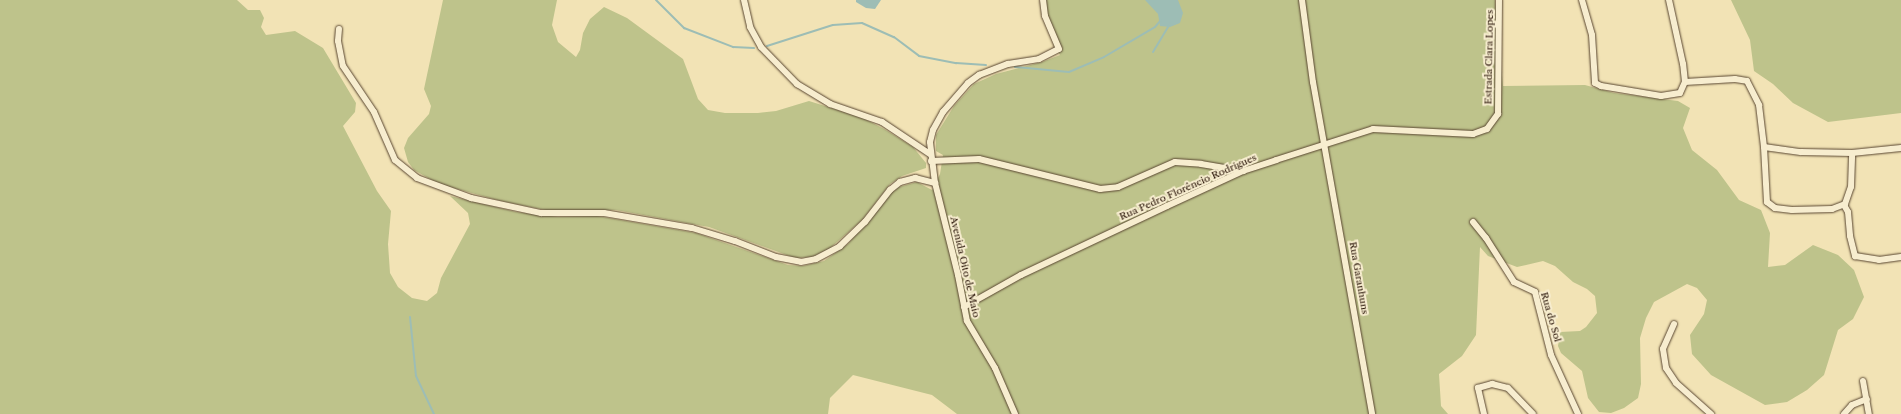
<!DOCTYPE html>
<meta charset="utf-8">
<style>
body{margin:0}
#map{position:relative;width:1901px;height:414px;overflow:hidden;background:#f2e3b5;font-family:"Libre Caslon Text",serif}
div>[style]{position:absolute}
.green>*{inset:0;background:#bec38b}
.water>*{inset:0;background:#9dbdb5}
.stream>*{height:2px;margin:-1px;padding:0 1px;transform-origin:1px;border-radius:1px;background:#9dbdb5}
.roads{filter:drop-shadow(0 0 1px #584530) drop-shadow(0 0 1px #584530)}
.minor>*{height:6px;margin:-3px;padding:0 3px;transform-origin:3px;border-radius:3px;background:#f7edcf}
span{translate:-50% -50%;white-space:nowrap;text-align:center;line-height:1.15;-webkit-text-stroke:4px #f7edcf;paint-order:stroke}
.street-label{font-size:10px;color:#251004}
</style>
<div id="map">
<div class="green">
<div style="clip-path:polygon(0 0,237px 0,248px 10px,260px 10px,264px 18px,261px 27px,266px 35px,295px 31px,323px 48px,356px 103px,355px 112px,343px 126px,377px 191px,391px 211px,388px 244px,390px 273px,398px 287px,412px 298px,427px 301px,437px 293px,441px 278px,470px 224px,468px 213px,450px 196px,516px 212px,558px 217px,597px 216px,696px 233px,788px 265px,803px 266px,824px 261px,848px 244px,891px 193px,899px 187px,917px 182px,932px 190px,940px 174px,943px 155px,936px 151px,936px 135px,954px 106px,974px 84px,996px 74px,1042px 62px,1060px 55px,1054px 46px,1041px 0,1495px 0,1503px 86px,1585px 85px,1614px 93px,1678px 101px,1690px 108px,1683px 128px,1692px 150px,1717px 170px,1739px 200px,1761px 210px,1770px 233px,1768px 267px,1785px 265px,1813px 245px,1838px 255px,1854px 270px,1864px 297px,1853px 319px,1838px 330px,1824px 375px,1807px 390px,1787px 402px,1765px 405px,1711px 375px,1692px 354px,1690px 335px,1704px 314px,1707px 300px,1697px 288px,1687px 284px,1654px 302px,1646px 318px,1640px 338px,1641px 384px,1638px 398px,1624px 408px,1611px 413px,1599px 412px,1588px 398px,1582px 371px,1561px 353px,1558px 346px,1560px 332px,1580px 331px,1586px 327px,1597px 313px,1595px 296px,1587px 289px,1573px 282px,1555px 266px,1543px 261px,1517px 267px,1488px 256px,1480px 247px,1476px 335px,1462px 356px,1439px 374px,1441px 406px,1448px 414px,957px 414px,932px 395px,853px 375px,830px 398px,828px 414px,0 414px)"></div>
<div style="clip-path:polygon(443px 0,557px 0,552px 25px,558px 42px,576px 57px,580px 50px,583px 33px,590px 19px,604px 7px,627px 18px,683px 59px,698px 99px,708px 110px,725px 113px,758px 113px,776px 111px,809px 101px,863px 118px,884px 129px,913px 147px,926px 163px,926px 168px,902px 176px,890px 184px,862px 220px,829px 249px,812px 257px,795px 258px,709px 227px,616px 210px,546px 210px,501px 201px,439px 184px,414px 170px,408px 162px,404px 148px,408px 138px,429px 114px,431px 106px,424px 89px)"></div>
<div style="clip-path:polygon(1731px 0,1901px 0,1901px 113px,1828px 122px,1793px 103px,1773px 84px,1754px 71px,1750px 40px)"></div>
</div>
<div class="water">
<div style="clip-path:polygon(856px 0,881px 0,875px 9px,866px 8px,856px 2px)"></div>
<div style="clip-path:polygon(1145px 0,1178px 0,1183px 13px,1180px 23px,1170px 27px,1160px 26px,1158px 14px)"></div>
</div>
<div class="stream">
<div style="left:656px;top:0;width:40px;rotate:45deg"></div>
<div style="left:684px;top:28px;width:53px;rotate:21.2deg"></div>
<div style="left:733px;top:47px;width:21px;rotate:3deg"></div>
<div style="left:767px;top:46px;width:69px;rotate:-17.7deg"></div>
<div style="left:833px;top:25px;width:29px;rotate:-4deg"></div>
<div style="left:862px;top:23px;width:35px;rotate:24deg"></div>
<div style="left:894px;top:37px;width:31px;rotate:37deg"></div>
<div style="left:919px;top:56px;width:38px;rotate:11deg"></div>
<div style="left:956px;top:63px;width:30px;rotate:4deg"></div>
<div style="left:1153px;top:52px;width:33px;rotate:-59deg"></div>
<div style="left:1015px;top:67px;width:54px;rotate:5.3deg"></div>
<div style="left:1069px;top:72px;width:38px;rotate:-23deg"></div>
<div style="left:1104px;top:57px;width:59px;rotate:-30.5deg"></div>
<div style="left:1155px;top:27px;width:9px;rotate:-49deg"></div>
<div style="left:410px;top:317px;width:59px;rotate:84.2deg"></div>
<div style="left:416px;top:376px;width:42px;rotate:64.7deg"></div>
</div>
<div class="roads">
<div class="minor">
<div style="left:744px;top:0;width:28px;rotate:77deg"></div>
<div style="left:750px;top:27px;width:23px;rotate:61deg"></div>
<div style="left:761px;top:47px;width:52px;rotate:45.8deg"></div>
<div style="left:797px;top:84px;width:39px;rotate:31deg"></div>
<div style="left:830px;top:104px;width:55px;rotate:19.1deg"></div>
<div style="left:882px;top:122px;width:58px;rotate:33.7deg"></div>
<div style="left:1302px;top:0;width:83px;rotate:82.4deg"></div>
<div style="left:1313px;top:82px;width:337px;rotate:79.9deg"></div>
<div style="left:1582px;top:0;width:36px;rotate:74deg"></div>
<div style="left:1592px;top:35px;width:48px;rotate:86.4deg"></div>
<div style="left:1595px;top:83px;width:7px;rotate:27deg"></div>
<div style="left:1601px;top:86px;width:61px;rotate:9.5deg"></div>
<div style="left:1661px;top:96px;width:19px;rotate:-9deg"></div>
<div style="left:1680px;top:93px;width:12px;rotate:-66deg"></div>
<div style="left:1685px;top:82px;width:18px;rotate:-96deg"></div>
<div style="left:1683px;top:64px;width:66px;rotate:-102.3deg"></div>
<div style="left:339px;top:29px;width:12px;rotate:95deg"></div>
<div style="left:338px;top:41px;width:25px;rotate:79deg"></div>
<div style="left:343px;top:66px;width:55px;rotate:56deg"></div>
<div style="left:374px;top:112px;width:52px;rotate:66.4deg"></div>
<div style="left:395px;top:160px;width:28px;rotate:39deg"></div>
<div style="left:417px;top:178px;width:58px;rotate:20.3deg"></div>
<div style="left:471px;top:198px;width:72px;rotate:12.1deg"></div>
<div style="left:541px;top:213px;width:63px"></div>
<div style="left:604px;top:213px;width:89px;rotate:9.7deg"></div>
<div style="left:692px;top:228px;width:45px;rotate:16.8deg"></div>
<div style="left:735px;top:241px;width:44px;rotate:21.3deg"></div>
<div style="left:776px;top:257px;width:25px;rotate:11deg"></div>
<div style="left:801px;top:262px;width:15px;rotate:-11deg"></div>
<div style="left:816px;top:259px;width:27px;rotate:-28deg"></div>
<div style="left:840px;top:246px;width:35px;rotate:-44deg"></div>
<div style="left:865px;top:222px;width:41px;rotate:-52deg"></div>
<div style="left:890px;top:190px;width:13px;rotate:-39deg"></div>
<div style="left:900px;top:182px;width:16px;rotate:-15deg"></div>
<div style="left:915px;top:178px;width:21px;rotate:14deg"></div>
<div style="left:1685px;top:82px;width:50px;rotate:-3.4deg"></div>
<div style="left:1735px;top:79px;width:12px;rotate:9deg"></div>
<div style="left:1747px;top:81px;width:27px;rotate:63deg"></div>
<div style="left:1759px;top:105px;width:42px;rotate:83.2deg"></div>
<div style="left:1764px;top:147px;width:37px;rotate:8deg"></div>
<div style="left:1801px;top:152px;width:51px;rotate:1.1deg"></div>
<div style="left:1852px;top:153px;width:49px;rotate:-5.8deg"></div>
<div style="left:1764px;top:147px;width:55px;rotate:86.9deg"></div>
<div style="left:1767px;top:202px;width:10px;rotate:37deg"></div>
<div style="left:1775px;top:208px;width:17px;rotate:7deg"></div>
<div style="left:1792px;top:210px;width:40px;rotate:-1.4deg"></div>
<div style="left:1832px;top:209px;width:14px;rotate:-21deg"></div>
<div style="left:1845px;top:204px;width:18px;rotate:-71deg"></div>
<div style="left:1851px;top:187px;width:34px;rotate:-88deg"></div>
<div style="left:931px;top:161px;width:48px;rotate:-2.4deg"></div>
<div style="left:979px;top:159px;width:125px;rotate:13.9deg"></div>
<div style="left:1100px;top:189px;width:18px;rotate:-6deg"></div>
<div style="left:1118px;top:187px;width:62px;rotate:-23.7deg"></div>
<div style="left:1175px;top:162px;width:26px;rotate:4deg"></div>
<div style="left:1201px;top:164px;width:43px;rotate:9.5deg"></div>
<div style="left:1844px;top:205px;width:8px;rotate:60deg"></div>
<div style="left:1848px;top:212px;width:24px;rotate:85deg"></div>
<div style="left:1850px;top:236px;width:21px;rotate:76deg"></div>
<div style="left:1855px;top:256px;width:24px;rotate:9deg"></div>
<div style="left:1879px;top:260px;width:22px;rotate:-8deg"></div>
<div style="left:1473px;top:222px;width:21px;rotate:51deg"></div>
<div style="left:1486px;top:238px;width:52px;rotate:57.5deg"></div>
<div style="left:1514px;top:282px;width:23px;rotate:25deg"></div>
<div style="left:1535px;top:292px;width:65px;rotate:75.7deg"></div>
<div style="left:1551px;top:355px;width:65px;rotate:65.4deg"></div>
<div style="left:964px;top:307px;width:65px;rotate:-29.3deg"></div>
<div style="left:1021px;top:275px;width:161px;rotate:-25.3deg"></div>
<div style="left:1167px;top:206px;width:84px;rotate:-24.7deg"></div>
<div style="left:1243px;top:171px;width:35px;rotate:-18deg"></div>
<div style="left:1276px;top:160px;width:102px;rotate:-17.7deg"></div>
<div style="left:1373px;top:129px;width:100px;rotate:2.9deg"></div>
<div style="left:1473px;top:134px;width:15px;rotate:-20deg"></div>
<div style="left:1487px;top:129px;width:19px;rotate:-54deg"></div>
<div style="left:1498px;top:114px;width:114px;rotate:-89.5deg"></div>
<div style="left:1674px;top:324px;width:27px;rotate:114deg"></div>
<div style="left:1663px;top:349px;width:19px;rotate:81deg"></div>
<div style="left:1666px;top:368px;width:18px;rotate:56deg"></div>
<div style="left:1676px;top:383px;width:47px;rotate:41.5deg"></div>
<div style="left:1863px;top:381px;width:34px;rotate:80deg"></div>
<div style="left:1015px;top:414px;width:50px;rotate:-113.5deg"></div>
<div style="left:995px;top:368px;width:55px;rotate:-120.8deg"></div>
<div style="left:967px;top:321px;width:47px;rotate:-101.1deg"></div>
<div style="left:958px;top:275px;width:95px;rotate:-104deg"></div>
<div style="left:935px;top:183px;width:41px;rotate:-97deg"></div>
<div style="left:930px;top:142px;width:12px;rotate:-76deg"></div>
<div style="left:933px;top:130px;width:21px;rotate:-61deg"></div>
<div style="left:943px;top:112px;width:38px;rotate:-49deg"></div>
<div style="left:968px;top:83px;width:14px;rotate:-36deg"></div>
<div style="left:979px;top:75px;width:31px;rotate:-21deg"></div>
<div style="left:1008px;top:64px;width:31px;rotate:-9deg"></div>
<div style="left:1039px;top:59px;width:22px;rotate:-27deg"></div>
<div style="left:1059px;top:49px;width:36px;rotate:-113deg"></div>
<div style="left:1045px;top:16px;width:16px;rotate:-97deg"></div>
<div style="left:1484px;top:414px;width:27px;rotate:-103deg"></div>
<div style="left:1478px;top:388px;width:15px;rotate:-16deg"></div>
<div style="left:1492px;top:384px;width:16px;rotate:14deg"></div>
<div style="left:1508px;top:388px;width:36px;rotate:46deg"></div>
<div style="left:1844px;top:414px;width:12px;rotate:-48deg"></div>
<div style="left:1852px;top:405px;width:16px;rotate:-22deg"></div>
</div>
</div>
<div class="street-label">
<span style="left:1489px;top:57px;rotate:-89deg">Estrada Clara Lopes</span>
<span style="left:1188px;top:187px;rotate:-24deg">Rua Pedro Florêncio Rodrigues</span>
<span style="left:965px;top:267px;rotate:77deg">Avenida Oito de Maio</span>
<span style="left:1359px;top:278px;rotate:80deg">Rua Garanhuns</span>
<span style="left:1551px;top:317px;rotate:74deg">Rua do Sol</span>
</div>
</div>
